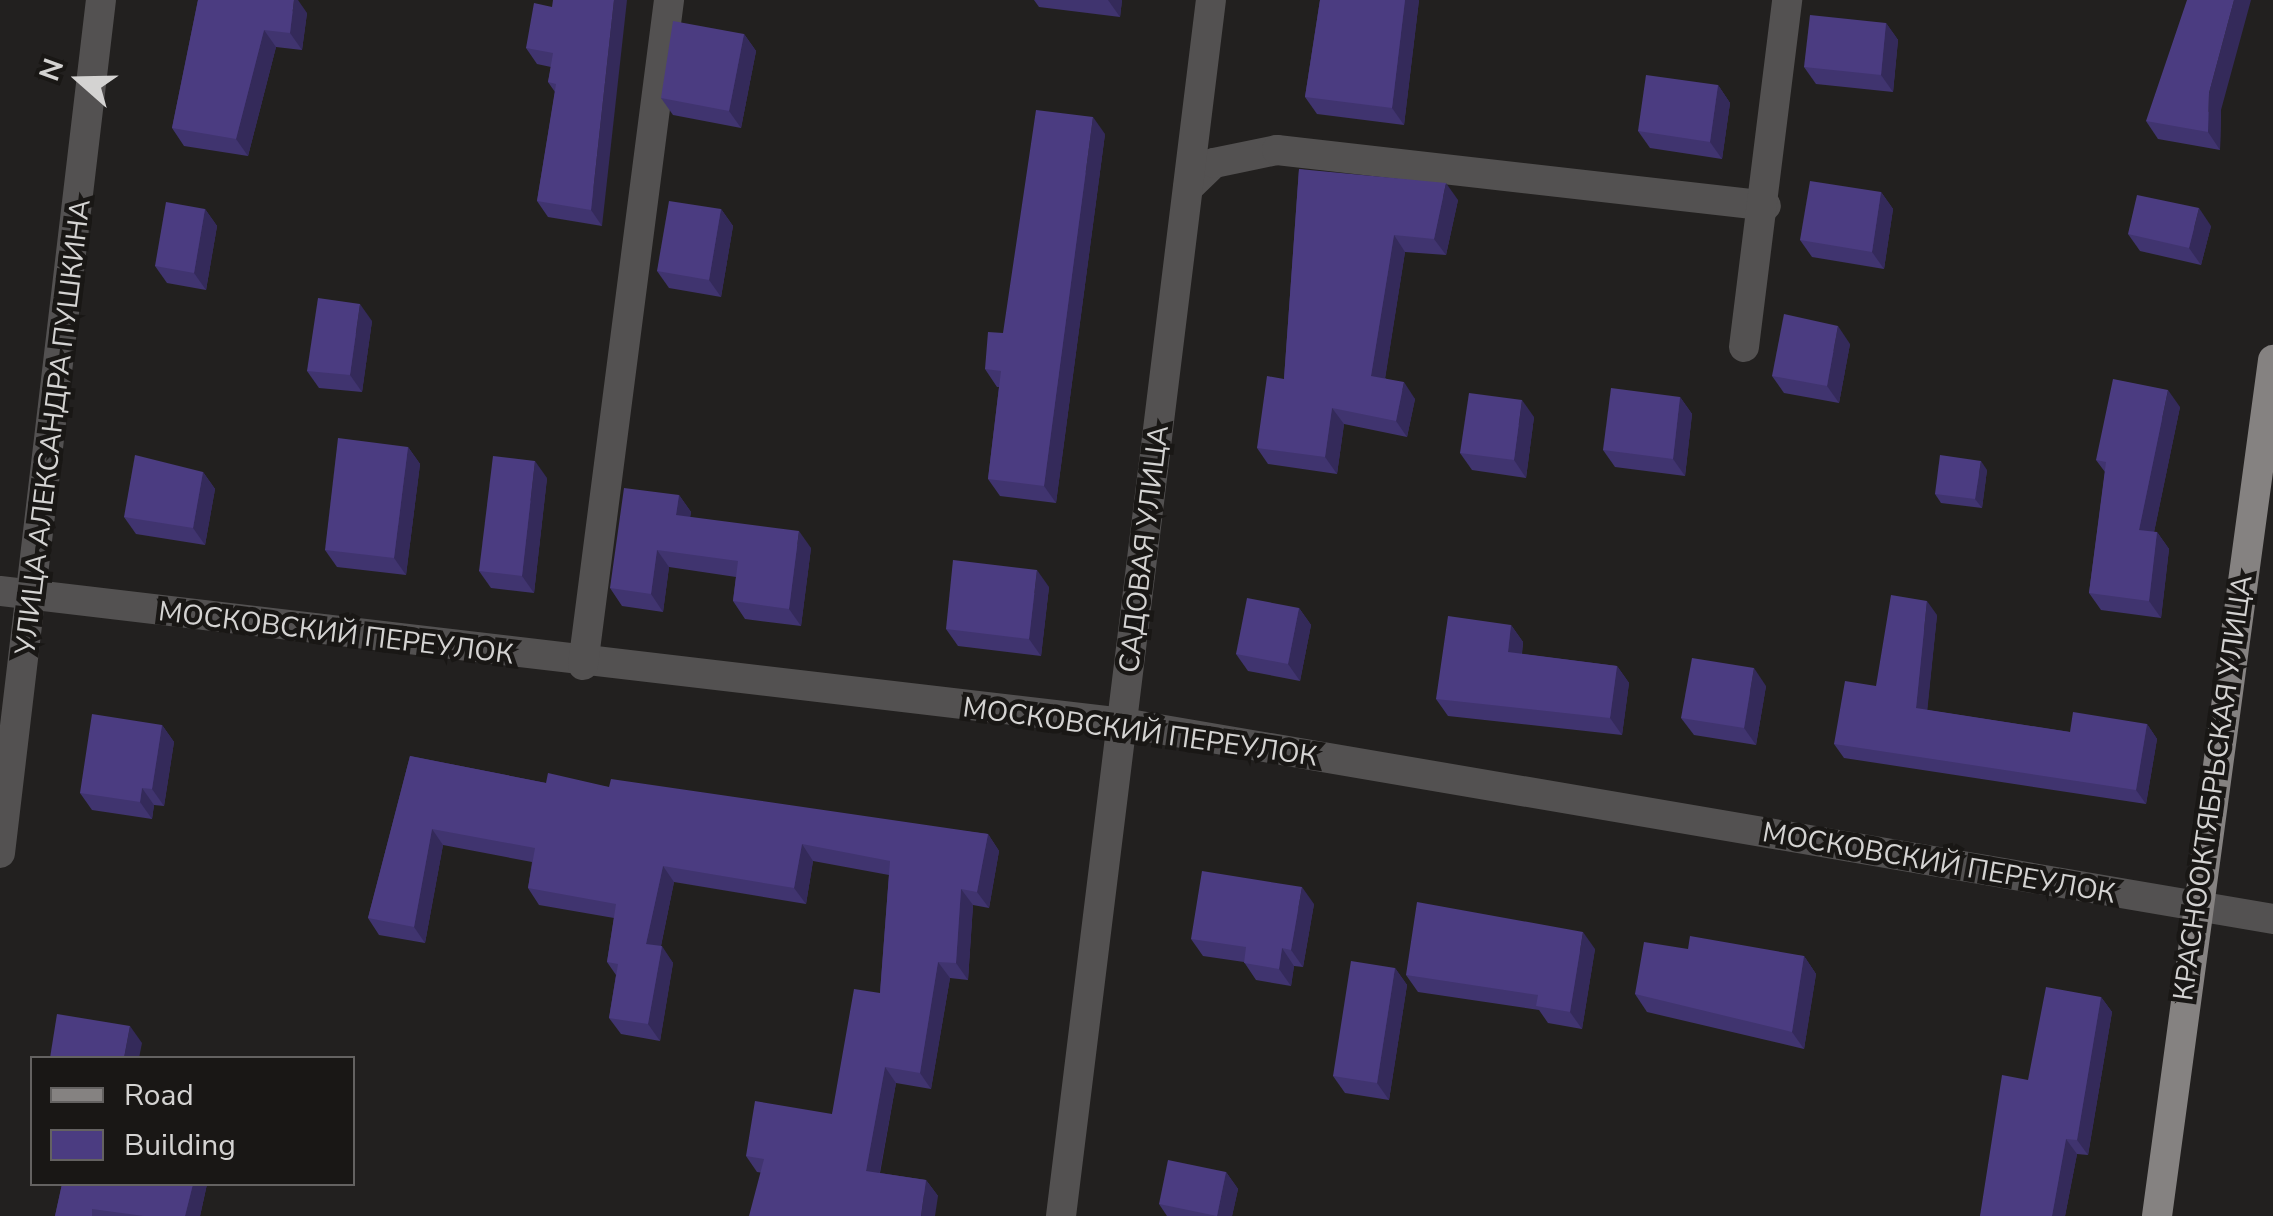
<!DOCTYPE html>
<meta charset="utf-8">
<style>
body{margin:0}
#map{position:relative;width:2273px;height:1216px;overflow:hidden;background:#22201f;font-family:"Nunito Sans",sans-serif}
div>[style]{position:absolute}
.minor>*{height:30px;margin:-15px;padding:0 15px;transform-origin:15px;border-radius:15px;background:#535151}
.major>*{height:30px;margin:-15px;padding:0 15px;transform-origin:15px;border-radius:15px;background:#858281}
.wall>*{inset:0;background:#40346f}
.shaded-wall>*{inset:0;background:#342a5a}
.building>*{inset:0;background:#4b3c81}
span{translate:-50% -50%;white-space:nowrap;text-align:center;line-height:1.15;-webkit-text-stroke:9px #191715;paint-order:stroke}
.street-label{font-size:28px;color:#d4d3d2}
.legend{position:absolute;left:30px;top:1056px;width:325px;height:130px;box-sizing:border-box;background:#191715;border:2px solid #646261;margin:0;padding:12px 18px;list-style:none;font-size:30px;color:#d4d3d2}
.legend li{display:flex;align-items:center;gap:20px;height:50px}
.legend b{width:50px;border:2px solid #646261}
.north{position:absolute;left:30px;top:30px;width:100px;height:100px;-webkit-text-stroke:8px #191715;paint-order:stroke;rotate:290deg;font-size:28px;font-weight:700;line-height:40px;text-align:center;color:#d4d3d2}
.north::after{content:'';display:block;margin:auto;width:35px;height:45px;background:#d4d3d2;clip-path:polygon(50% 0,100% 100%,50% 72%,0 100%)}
</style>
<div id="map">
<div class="minor">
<div style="left:1188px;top:188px;width:36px;rotate:-44deg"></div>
<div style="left:1214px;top:163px;width:64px;rotate:-11.7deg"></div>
<div style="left:1277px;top:150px;width:492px;rotate:6.5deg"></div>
<div style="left:1744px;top:347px;width:350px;rotate:-82.9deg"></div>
<div style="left:0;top:591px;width:1131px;rotate:6.7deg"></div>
<div style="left:1123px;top:723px;width:1167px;rotate:9.67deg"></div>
<div style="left:583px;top:665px;width:671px;rotate:-82.63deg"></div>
<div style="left:0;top:853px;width:859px;rotate:-83.25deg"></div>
<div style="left:1061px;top:1216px;width:1225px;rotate:-82.97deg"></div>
</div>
<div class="major">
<div style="left:2157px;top:1216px;width:864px;rotate:-82.28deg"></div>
</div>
<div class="wall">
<div style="clip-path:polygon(198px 0,307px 13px,302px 50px,276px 47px,248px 156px,184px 146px,172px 128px)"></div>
<div style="clip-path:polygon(1034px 0,1122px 0,1120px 17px,1039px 7px)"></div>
<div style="clip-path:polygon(1320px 0,1419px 0,1404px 125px,1317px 114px,1305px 97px)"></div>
<div style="clip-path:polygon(552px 7px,602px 226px,548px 217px,537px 201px,555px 92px,548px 82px,551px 67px,537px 64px,526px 48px)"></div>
<div style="clip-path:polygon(1886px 23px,1898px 40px,1893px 92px,1816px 84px,1804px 67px)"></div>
<div style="clip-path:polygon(744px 34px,756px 51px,741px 128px,673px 115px,661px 98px)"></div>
<div style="clip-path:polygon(1718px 85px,1730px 103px,1722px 159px,1650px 148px,1638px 131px)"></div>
<div style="clip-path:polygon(2221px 110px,2220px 150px,2158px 139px,2146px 121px)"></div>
<div style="clip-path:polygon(1105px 134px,1056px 503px,1000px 496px,988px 479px,999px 387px,997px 387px,985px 369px)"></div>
<div style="clip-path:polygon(1299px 169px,1458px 200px,1446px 255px,1405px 252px,1385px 378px,1415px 399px,1407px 437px,1344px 424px,1337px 474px,1268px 464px,1257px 448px,1284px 379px)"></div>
<div style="clip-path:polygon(1881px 192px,1893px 209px,1884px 269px,1812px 257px,1800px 240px)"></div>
<div style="clip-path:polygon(205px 209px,217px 226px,206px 290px,167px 283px,155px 266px)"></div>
<div style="clip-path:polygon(721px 209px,733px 226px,721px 297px,669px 288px,657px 271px)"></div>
<div style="clip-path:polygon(2211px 226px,2201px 265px,2140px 251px,2128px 234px)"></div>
<div style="clip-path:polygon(372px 321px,362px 392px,319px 388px,307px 371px)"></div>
<div style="clip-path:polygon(1850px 344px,1839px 403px,1784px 393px,1772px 376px)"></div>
<div style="clip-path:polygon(1680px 397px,1692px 414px,1685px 476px,1615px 467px,1603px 450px)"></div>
<div style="clip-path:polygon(2180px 407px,2154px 532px,2157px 532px,2169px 549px,2161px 618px,2101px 610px,2089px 593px,2105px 472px,2096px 460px)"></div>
<div style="clip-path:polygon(1534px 417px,1526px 478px,1472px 470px,1460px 453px)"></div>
<div style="clip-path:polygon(408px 447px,420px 464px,406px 575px,337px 567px,325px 550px)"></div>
<div style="clip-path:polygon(1987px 470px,1982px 508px,1941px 503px,1935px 494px)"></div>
<div style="clip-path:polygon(203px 472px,215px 489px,205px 545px,136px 534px,124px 517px)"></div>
<div style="clip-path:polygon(547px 478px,534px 593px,491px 588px,479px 571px)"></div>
<div style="clip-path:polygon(679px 495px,691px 512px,690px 517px,811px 548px,801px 626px,745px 619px,733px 601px,736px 577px,669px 567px,663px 612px,622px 606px,610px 588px)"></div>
<div style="clip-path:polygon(1049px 587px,1041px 656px,958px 646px,946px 629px)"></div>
<div style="clip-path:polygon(1299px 608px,1311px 625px,1300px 681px,1248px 671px,1236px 654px)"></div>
<div style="clip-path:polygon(1937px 615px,1927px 710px,2070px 732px,2147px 724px,2157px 739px,2146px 804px,1844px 758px,1834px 744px,1876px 686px)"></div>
<div style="clip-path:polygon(1511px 625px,1523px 642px,1522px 654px,1617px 666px,1629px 683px,1622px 735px,1448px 716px,1436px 699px)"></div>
<div style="clip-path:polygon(1766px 686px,1756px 745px,1694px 735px,1681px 718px)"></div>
<div style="clip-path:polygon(162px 725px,174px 742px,164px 806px,154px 805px,152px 819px,92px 810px,80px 793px)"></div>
<div style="clip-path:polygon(410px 756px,546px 783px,609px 787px,988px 834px,999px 851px,989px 908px,973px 905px,968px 980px,950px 978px,931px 1089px,896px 1083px,880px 1173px,926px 1180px,938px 1196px,757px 1172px,746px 1156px,832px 1114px,880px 993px,889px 875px,813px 861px,806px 904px,674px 882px,661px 946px,673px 963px,660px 1041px,621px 1034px,609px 1018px,616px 975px,607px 962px,614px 918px,539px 905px,528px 888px,532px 862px,443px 845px,425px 943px,379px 935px,368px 918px)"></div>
<div style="clip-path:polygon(1314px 904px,1303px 967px,1294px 966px,1291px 986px,1256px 980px,1244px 962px,1203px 956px,1191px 939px)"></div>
<div style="clip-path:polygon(1595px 949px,1582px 1029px,1548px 1023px,1539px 1010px,1418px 992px,1406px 975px)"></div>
<div style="clip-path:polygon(1688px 949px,1804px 956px,1816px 974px,1804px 1049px,1647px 1012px,1635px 994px)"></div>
<div style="clip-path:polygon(1395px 968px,1407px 985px,1389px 1100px,1345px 1093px,1333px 1076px)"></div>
<div style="clip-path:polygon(2101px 997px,2112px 1012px,2088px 1155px,2077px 1154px,2065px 1216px,1980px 1216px,2028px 1080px)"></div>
<div style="clip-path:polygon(1226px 1172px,1238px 1189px,1232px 1216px,1167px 1216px,1159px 1204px)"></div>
<div style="clip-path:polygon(62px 1184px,207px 1184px,200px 1216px,55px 1216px)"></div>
</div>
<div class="shaded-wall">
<div style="clip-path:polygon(294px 0,298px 0,307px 13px,302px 50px,290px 33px)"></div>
<div style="clip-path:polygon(614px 0,627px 0,602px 226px,591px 210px)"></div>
<div style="clip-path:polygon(1108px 0,1122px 0,1120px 17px)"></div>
<div style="clip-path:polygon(1405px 0,1419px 0,1404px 125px,1392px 108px)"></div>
<div style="clip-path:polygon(2234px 0,2251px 0,2221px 110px,2220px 150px,2208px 132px,2209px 93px)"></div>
<div style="clip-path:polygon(1886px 23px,1898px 40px,1893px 92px,1881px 75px)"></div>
<div style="clip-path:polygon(264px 30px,276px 47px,248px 156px,236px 139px)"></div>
<div style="clip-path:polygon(744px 34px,756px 51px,741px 128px,729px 111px)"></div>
<div style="clip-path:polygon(1718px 85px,1730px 103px,1722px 159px,1710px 142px)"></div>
<div style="clip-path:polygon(1093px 117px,1105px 134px,1056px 503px,1044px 486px)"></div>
<div style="clip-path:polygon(1446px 183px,1458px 200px,1446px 255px,1434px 239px)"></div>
<div style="clip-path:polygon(1881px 192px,1893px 209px,1884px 269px,1872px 252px)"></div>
<div style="clip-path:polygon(2199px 208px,2211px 226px,2201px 265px,2189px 248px)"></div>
<div style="clip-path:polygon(205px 209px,217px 226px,206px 290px,194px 273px)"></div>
<div style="clip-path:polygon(721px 209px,733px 226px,721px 297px,709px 280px)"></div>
<div style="clip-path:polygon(1394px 235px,1405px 252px,1383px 392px,1371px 376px)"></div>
<div style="clip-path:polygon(360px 304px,372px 321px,362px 392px,350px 375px)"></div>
<div style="clip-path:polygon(1838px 326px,1850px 344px,1839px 403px,1827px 386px)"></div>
<div style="clip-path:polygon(1404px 382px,1415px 399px,1407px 437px,1396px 421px)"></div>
<div style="clip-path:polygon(2168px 390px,2180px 407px,2151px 547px,2139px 530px)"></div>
<div style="clip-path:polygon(1680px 397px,1692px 414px,1685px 476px,1673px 459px)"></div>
<div style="clip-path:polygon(1522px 400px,1534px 417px,1526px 478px,1514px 460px)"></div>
<div style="clip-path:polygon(1332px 408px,1344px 424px,1337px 474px,1325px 457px)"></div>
<div style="clip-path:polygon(408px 447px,420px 464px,406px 575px,394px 558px)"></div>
<div style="clip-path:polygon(535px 461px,547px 478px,534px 593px,522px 576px)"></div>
<div style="clip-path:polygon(1981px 461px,1987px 470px,1982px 508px,1975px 499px)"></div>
<div style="clip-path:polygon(203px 472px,215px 489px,205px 545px,193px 528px)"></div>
<div style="clip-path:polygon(679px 495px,691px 512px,688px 532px,676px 515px)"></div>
<div style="clip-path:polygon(799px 531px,811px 548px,801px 626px,789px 609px)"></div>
<div style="clip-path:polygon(2157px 532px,2169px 549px,2161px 618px,2149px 601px)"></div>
<div style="clip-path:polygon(657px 550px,669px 567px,663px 612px,651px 594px)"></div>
<div style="clip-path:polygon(1037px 570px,1049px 587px,1041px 656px,1029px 639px)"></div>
<div style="clip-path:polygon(1927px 601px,1937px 615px,1926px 723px,1916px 708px)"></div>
<div style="clip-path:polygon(1299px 608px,1311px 625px,1300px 681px,1288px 664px)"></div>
<div style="clip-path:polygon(1511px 625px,1523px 642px,1520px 669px,1508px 652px)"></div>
<div style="clip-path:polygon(1617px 666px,1629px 683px,1622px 735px,1610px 718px)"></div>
<div style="clip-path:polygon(1754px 668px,1766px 686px,1756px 745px,1744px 728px)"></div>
<div style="clip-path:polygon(2147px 724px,2157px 739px,2146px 804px,2136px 790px)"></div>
<div style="clip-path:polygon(162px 725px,174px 742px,164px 806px,152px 789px)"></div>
<div style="clip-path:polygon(142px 788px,154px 805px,152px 819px,140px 802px)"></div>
<div style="clip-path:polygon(432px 829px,443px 845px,425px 943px,414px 927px)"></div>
<div style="clip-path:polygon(988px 834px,999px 851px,989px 908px,977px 892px)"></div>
<div style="clip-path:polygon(802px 844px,813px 861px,806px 904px,794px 888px)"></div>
<div style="clip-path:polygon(663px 866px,674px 882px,658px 960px,646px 944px)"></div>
<div style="clip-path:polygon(1302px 887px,1314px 904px,1303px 967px,1291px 950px)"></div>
<div style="clip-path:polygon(961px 889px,973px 905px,968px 980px,956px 963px)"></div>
<div style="clip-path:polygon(1583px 932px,1595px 949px,1582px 1029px,1570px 1012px)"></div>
<div style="clip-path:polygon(662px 946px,673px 963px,660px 1041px,648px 1024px)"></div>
<div style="clip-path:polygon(1282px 948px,1294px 966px,1291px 986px,1279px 969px)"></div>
<div style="clip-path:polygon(1804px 956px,1816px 974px,1804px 1049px,1792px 1032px)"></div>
<div style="clip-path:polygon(938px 962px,950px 978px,931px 1089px,920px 1073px)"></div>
<div style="clip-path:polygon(1395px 968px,1407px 985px,1389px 1100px,1377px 1083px)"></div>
<div style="clip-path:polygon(2101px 997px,2112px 1012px,2088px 1155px,2077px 1140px)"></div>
<div style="clip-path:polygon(130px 1026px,142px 1043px,139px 1058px,124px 1058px)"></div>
<div style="clip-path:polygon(885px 1067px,896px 1083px,877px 1187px,866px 1171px)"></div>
<div style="clip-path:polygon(2066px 1139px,2077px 1154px,2065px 1216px,2052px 1216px)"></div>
<div style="clip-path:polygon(1226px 1172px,1238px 1189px,1232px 1216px,1217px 1216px)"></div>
<div style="clip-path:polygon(926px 1180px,938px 1196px,935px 1216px,921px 1216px)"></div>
<div style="clip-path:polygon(193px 1184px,207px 1184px,200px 1216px,185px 1216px)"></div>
</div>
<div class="building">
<div style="clip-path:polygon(198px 0,294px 0,290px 33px,264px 30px,236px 139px,172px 128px)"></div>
<div style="clip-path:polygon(553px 0,614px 0,591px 210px,537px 201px,556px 84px,548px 82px,553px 53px,526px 48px,534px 3px,552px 7px)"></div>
<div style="clip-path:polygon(1320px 0,1405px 0,1392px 108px,1305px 97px)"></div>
<div style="clip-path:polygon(2187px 0,2234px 0,2209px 93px,2208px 132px,2146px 121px)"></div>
<div style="clip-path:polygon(1810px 15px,1886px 23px,1881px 75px,1804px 67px)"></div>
<div style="clip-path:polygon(673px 21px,744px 34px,729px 111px,661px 98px)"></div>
<div style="clip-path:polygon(1646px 75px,1718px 85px,1710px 142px,1638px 131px)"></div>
<div style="clip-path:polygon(1036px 110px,1093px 117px,1044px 486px,988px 479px,1001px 371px,985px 369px,988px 332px,1003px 333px)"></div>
<div style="clip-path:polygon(1299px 169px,1446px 183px,1434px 239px,1394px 235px,1371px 376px,1404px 382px,1396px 421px,1332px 408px,1325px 457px,1257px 448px,1267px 376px,1284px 379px)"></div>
<div style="clip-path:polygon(1810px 181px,1881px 192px,1872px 252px,1800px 240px)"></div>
<div style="clip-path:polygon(2137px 195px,2199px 208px,2189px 248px,2128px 234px)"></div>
<div style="clip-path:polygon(669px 201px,721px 209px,709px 280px,657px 271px)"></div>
<div style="clip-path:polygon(166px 202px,205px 209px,194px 273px,155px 266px)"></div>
<div style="clip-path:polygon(318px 298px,360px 304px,350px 375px,307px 371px)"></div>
<div style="clip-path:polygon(1784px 314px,1838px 326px,1827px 386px,1772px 376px)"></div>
<div style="clip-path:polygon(2113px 379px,2168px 390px,2139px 530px,2157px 532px,2149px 601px,2089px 593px,2106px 462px,2096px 460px)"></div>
<div style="clip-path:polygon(1611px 388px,1680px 397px,1673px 459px,1603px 450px)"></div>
<div style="clip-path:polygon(1469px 393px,1522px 400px,1514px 460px,1460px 453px)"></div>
<div style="clip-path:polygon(338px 438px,408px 447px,394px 558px,325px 550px)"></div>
<div style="clip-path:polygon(135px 455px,203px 472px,193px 528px,124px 517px)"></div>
<div style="clip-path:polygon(1940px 455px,1981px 461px,1975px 499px,1935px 494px)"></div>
<div style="clip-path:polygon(493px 456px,535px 461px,522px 576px,479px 571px)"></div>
<div style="clip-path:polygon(624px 488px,679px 495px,676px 515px,799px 531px,789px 609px,733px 601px,738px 561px,657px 550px,651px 594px,610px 588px)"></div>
<div style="clip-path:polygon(953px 560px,1037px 570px,1029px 639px,946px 629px)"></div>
<div style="clip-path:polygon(1891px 595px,1927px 601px,1916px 708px,2070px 732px,2073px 712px,2147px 724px,2136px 790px,1834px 744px,1845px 681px,1876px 686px)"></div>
<div style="clip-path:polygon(1247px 598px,1299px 608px,1288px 664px,1236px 654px)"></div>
<div style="clip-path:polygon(1448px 616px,1511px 625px,1508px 652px,1617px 666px,1610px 718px,1436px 699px)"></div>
<div style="clip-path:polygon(1692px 658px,1754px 668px,1744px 728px,1681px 718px)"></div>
<div style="clip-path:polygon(92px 714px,162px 725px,152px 789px,142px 788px,140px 802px,80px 793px)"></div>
<div style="clip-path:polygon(410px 756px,546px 783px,548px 773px,609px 787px,611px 779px,988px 834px,977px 892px,961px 889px,956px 963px,938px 962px,920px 1073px,885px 1067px,866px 1171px,926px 1180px,921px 1216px,749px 1216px,764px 1159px,746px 1156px,755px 1101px,832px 1114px,854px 989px,880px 993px,890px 861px,802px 844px,794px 888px,663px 866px,646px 944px,662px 946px,648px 1024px,609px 1018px,618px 964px,607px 962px,616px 904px,528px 888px,535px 848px,432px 829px,414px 927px,368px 918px)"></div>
<div style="clip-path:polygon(1202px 871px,1302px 887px,1291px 950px,1282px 948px,1279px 969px,1244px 963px,1246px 947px,1191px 939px)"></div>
<div style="clip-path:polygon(1417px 902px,1583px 932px,1570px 1012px,1536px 1006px,1538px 995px,1406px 975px)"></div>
<div style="clip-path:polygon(1690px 936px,1804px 956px,1792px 1032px,1635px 994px,1644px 942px,1688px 949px)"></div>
<div style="clip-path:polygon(1351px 961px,1395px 968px,1377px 1083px,1333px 1076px)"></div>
<div style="clip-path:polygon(2046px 987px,2101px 997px,2077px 1140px,2066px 1139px,2052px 1216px,1980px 1216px,2002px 1075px,2028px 1080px)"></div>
<div style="clip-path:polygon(57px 1014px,130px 1026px,124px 1058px,50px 1058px)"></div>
<div style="clip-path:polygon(1168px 1160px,1226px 1172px,1217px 1216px,1159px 1204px)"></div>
<div style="clip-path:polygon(62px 1184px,193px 1184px,185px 1216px,144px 1216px,92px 1209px,92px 1216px,55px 1216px)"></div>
</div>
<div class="street-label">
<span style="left:53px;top:427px;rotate:-83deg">УЛИЦА АЛЕКСАНДРА ПУШКИНА</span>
<span style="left:1144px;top:549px;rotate:-83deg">САДОВАЯ УЛИЦА</span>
<span style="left:336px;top:633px;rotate:7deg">МОСКОВСКИЙ ПЕРЕУЛОК</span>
<span style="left:1140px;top:732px;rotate:8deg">МОСКОВСКИЙ ПЕРЕУЛОК</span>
<span style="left:2213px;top:788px;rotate:-82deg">КРАСНООКТЯБРЬСКАЯ УЛИЦА</span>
<span style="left:1939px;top:863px;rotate:10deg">МОСКОВСКИЙ ПЕРЕУЛОК</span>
</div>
<ul class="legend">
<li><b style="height:12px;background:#858281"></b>Road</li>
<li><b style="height:28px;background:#4b3c81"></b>Building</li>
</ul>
<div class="north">N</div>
</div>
